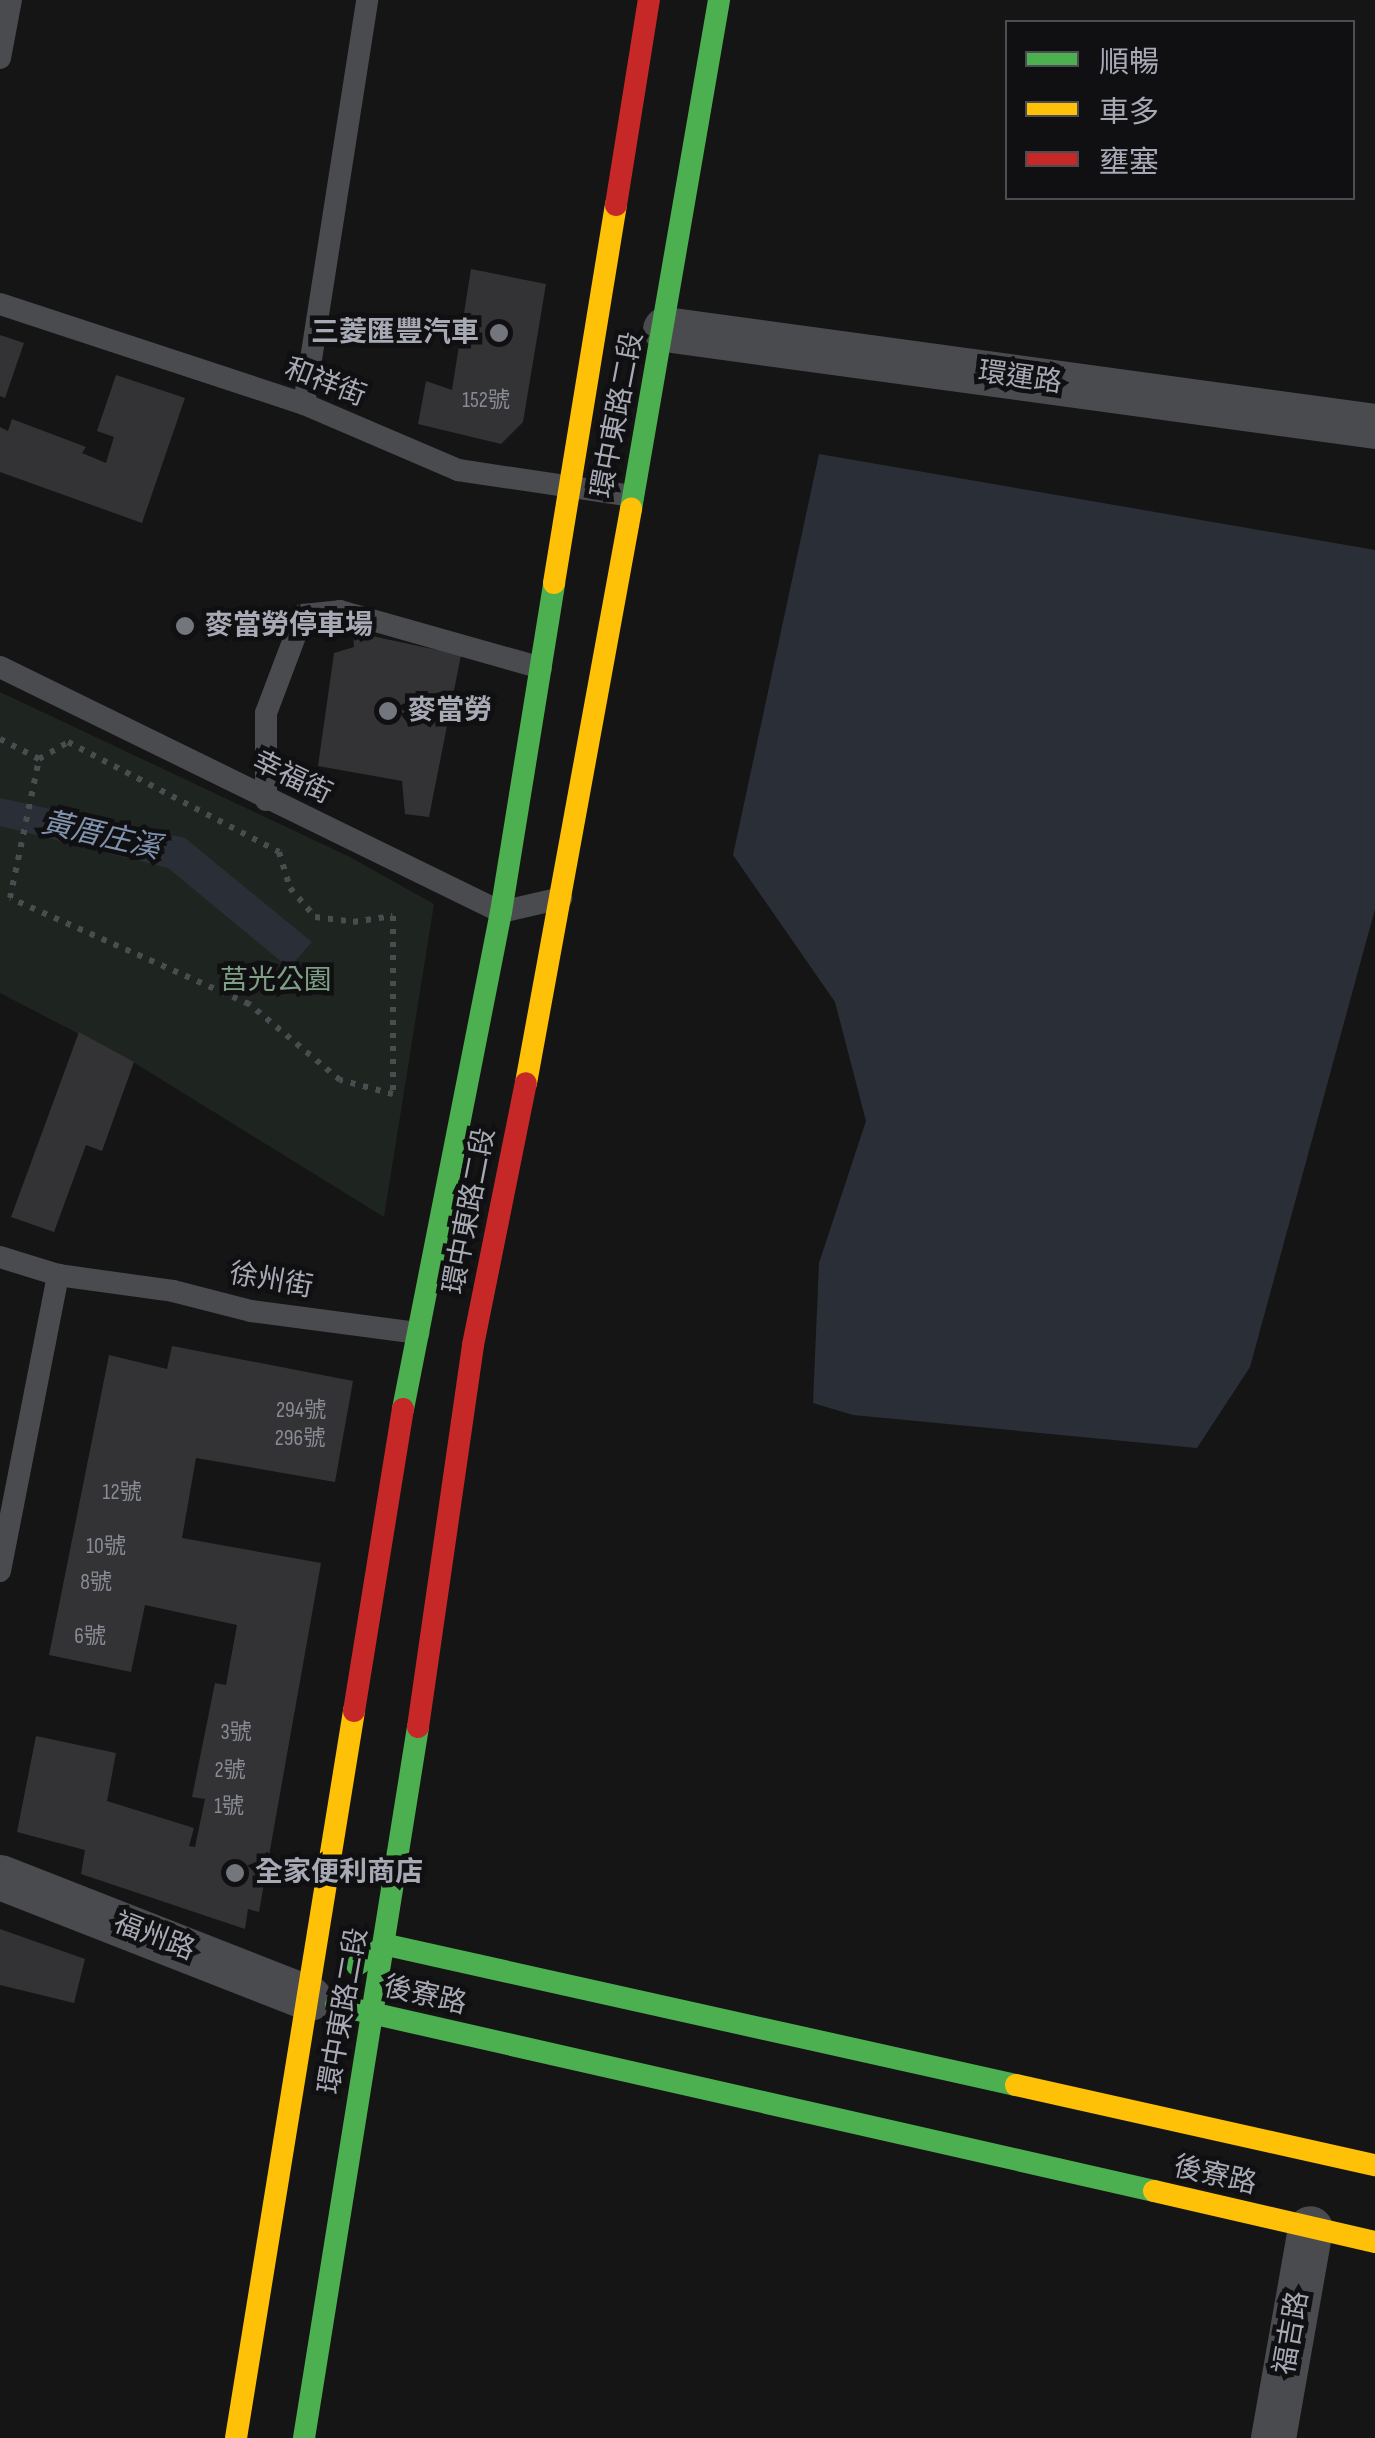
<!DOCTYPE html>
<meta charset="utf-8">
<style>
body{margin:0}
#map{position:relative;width:1375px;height:2438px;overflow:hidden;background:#151515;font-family:"Sofia Sans Condensed","Noto Sans TC",sans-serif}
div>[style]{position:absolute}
.green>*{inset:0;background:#1e241f}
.water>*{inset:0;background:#2a2e36}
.building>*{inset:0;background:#333335}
.path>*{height:6px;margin-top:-3px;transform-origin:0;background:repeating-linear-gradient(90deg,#4b4c4f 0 5px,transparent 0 13px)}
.lane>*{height:22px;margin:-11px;padding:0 11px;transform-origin:11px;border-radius:11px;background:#4a4b4e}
.street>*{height:45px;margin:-22.5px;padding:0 22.5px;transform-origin:22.5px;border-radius:22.5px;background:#4a4b4e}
.fast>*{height:22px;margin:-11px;padding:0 11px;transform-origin:11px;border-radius:11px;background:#4caf50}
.slow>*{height:22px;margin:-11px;padding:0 11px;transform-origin:11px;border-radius:11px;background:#ffc107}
.jam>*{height:22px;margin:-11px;padding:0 11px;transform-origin:11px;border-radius:11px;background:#c62828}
.dots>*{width:28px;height:28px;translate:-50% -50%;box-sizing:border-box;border:5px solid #100f11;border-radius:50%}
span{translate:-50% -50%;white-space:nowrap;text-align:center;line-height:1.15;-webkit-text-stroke:9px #100f11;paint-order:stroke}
.number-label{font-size:22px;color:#8a8c95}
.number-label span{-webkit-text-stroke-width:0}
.poi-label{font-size:28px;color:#a7aab5;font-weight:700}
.right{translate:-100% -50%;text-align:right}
.left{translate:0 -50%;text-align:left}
.street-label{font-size:28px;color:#a7aab5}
.park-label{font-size:28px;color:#7f9f86}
.water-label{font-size:30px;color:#8093ae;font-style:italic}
.legend{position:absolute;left:1005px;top:20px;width:350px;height:180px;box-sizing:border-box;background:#100f11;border:2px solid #4c4d53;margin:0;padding:12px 18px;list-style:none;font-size:30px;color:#a7aab5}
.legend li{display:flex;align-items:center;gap:20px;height:50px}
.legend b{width:50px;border:2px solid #4c4d53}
</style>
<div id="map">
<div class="green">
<div style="clip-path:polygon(0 692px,350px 857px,434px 904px,384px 1217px,133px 1062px,0 993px)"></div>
</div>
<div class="water">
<div style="clip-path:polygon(819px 454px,1375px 550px,1375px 909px,1250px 1367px,1197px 1448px,853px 1415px,813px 1403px,819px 1263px,866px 1121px,835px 1002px,733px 855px)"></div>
<div style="clip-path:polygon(0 798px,185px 838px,312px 942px,289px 968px,168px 868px,0 826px)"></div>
</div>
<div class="building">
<div style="clip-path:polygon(471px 269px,546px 284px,523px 422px,501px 444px,418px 424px,426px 381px,452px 390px)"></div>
<div style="clip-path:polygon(0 335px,24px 343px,5px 398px,0 396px)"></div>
<div style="clip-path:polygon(116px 375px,185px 398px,142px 523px,0 472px,0 427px,8px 431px,12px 419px,86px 447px,82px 453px,106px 463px,114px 437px,97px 431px)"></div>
<div style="clip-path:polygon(353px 632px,461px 655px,429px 817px,405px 814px,402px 781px,318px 766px,334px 653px,354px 647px)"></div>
<div style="clip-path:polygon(79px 1032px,134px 1062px,102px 1151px,86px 1145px,54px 1232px,11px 1217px)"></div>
<div style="clip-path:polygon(172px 1346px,353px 1381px,335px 1482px,196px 1458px,182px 1538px,321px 1563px,259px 1912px,248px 1909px,245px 1929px,81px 1874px,85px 1850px,17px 1832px,36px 1736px,116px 1753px,107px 1801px,194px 1828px,189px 1846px,195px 1847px,205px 1799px,192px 1797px,215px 1683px,226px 1685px,237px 1625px,145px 1605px,131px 1672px,49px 1655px,109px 1355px,167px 1369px)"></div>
<div style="clip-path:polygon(0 1929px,85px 1959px,74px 2003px,0 1985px)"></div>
</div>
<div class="path">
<div style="left:0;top:739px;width:44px;rotate:27.1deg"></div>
<div style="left:39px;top:759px;width:34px;rotate:-30deg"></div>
<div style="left:68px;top:742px;width:238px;rotate:27.5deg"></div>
<div style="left:279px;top:852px;width:38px;rotate:73deg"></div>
<div style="left:290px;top:888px;width:38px;rotate:49deg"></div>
<div style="left:315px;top:917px;width:38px;rotate:7deg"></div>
<div style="left:353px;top:922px;width:40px;rotate:-8.5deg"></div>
<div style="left:393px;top:916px;width:178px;rotate:90deg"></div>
<div style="left:393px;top:1094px;width:55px;rotate:-165.2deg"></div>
<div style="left:340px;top:1080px;width:119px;rotate:-140.1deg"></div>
<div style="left:249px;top:1004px;width:261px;rotate:-156.1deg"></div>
<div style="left:10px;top:898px;width:142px;rotate:-78.2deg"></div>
</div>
<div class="lane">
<div style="left:0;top:58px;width:59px;rotate:-79.3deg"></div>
<div style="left:0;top:304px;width:320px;rotate:18.2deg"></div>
<div style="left:304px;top:404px;width:168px;rotate:23.2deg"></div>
<div style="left:458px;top:470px;width:177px;rotate:8.5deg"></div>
<div style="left:304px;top:404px;width:409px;rotate:-81.1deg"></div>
<div style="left:0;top:667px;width:558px;rotate:26.06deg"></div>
<div style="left:501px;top:912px;width:62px;rotate:-13.1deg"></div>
<div style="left:266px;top:800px;width:87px;rotate:-90deg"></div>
<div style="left:266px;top:713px;width:105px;rotate:-69.3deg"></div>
<div style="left:303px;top:615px;width:37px;rotate:-6deg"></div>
<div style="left:340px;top:611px;width:209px;rotate:15.8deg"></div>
<div style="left:0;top:1257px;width:61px;rotate:17.2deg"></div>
<div style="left:58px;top:1275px;width:116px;rotate:7.9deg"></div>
<div style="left:173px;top:1291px;width:81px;rotate:14.4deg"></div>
<div style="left:251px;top:1311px;width:169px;rotate:7.5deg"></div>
<div style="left:0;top:1571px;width:302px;rotate:-78.9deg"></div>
</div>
<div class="street">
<div style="left:665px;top:329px;width:717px;rotate:7.78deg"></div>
<div style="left:0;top:1877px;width:332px;rotate:21.4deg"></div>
<div style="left:1273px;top:2438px;width:213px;rotate:-80deg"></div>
</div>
<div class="fast">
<div style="left:631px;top:509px;width:517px;rotate:-80.19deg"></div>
<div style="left:403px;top:1409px;width:507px;rotate:-78.85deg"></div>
<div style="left:501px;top:912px;width:333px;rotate:-80.8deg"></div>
<div style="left:357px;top:1965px;width:36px;rotate:-34deg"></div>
<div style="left:387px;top:1945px;width:644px;rotate:12.55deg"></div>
<div style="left:336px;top:2005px;width:839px;rotate:12.81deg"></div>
<div style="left:304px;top:2438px;width:720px;rotate:-80.89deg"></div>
</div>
<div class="slow">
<div style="left:554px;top:583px;width:383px;rotate:-80.7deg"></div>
<div style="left:526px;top:1083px;width:584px;rotate:-79.63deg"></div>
<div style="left:1016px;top:2085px;width:368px;rotate:12.6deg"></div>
<div style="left:1154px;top:2191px;width:227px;rotate:13deg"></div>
<div style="left:236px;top:2438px;width:737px;rotate:-80.78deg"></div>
</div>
<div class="jam">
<div style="left:616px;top:205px;width:208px;rotate:-80.9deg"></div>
<div style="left:354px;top:1711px;width:306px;rotate:-80.8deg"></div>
<div style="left:418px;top:1727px;width:386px;rotate:-81.8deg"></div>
<div style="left:473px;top:1345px;width:267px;rotate:-78.6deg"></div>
</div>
<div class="dots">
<div style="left:499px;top:333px;background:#74767d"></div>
<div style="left:185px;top:626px;background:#74767d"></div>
<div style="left:388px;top:711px;background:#74767d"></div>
<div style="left:235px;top:1873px;background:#74767d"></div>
</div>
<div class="number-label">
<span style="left:486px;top:401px">152號</span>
<span style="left:301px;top:1411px">294號</span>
<span style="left:300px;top:1439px">296號</span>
<span style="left:122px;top:1493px">12號</span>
<span style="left:106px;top:1547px">10號</span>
<span style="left:96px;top:1583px">8號</span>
<span style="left:90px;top:1637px">6號</span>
<span style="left:236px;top:1733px">3號</span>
<span style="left:230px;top:1771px">2號</span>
<span style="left:229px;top:1807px">1號</span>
</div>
<div class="poi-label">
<span class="right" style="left:479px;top:333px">三菱匯豐汽車</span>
<span class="left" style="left:205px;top:626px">麥當勞停車場</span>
<span class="left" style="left:408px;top:711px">麥當勞</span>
<span class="left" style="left:255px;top:1873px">全家便利商店</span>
</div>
<div class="street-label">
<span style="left:1020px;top:378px;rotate:8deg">環運路</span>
<span style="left:325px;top:383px;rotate:21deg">和祥街</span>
<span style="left:618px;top:415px;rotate:-79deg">環中東路二段</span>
<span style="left:292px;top:778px;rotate:26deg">幸福街</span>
<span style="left:470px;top:1211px;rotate:-79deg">環中東路二段</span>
<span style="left:271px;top:1281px;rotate:10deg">徐州街</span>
<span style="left:154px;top:1937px;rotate:21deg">福州路</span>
<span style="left:425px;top:1996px;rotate:13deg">後寮路</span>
<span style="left:344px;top:2011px;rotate:-80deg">環中東路二段</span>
<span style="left:1215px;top:2176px;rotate:13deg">後寮路</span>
<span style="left:1292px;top:2333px;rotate:-80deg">福吉路</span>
</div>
<div class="park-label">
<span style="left:276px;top:981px">莒光公園</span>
</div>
<div class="water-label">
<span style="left:101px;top:836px;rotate:13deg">黃厝庄溪</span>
</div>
<ul class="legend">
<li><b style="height:12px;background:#4caf50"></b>順暢</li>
<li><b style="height:12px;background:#ffc107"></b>車多</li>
<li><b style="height:12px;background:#c62828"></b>壅塞</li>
</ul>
</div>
